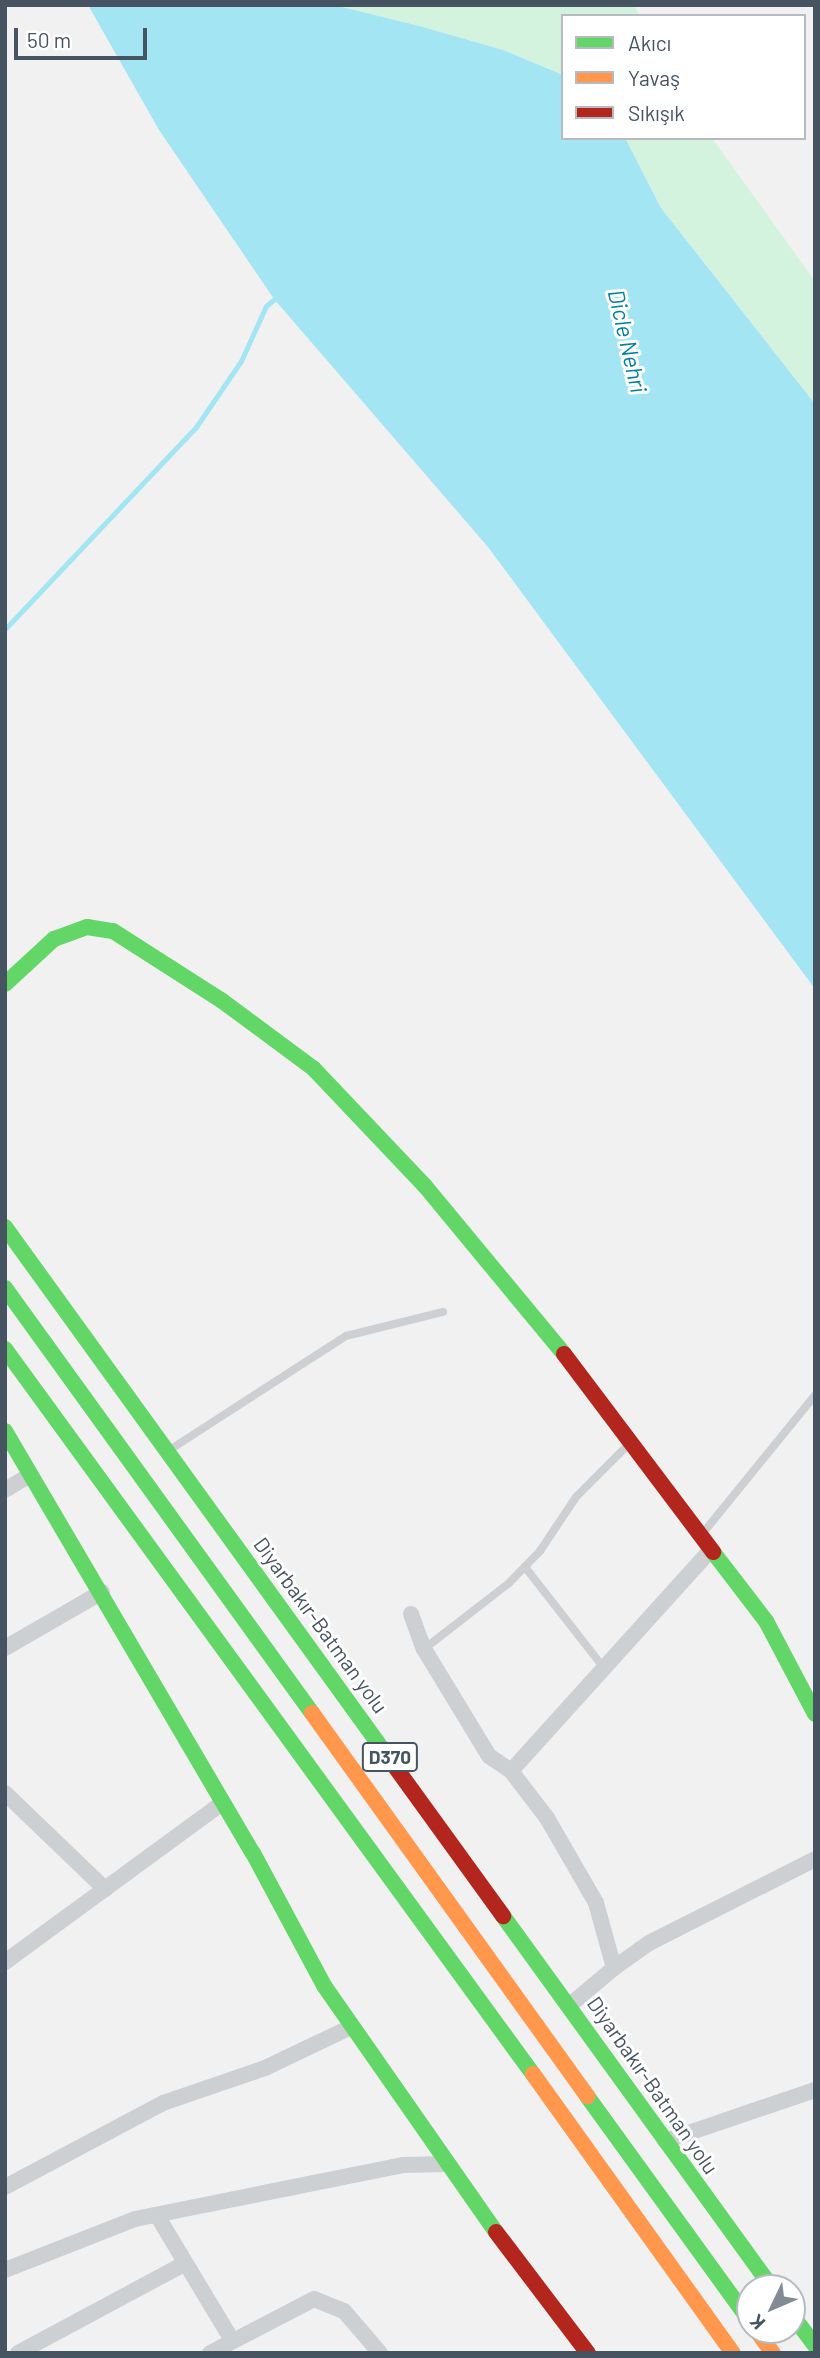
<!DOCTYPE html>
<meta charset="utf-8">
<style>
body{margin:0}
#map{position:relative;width:820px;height:2358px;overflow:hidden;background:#f2f1f1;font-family:Barlow,sans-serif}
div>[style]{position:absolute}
.green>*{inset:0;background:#d4f3df}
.water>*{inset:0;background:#a4e5f4}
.stream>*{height:5px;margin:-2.5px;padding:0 2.5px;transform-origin:2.5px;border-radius:2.5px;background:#a4e5f4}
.lane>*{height:8px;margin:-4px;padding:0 4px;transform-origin:4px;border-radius:4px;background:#cdd0d3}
.street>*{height:16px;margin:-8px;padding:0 8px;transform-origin:8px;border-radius:8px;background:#cdd0d3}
.fast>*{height:16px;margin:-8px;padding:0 8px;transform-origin:8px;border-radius:8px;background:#63d668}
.slow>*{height:16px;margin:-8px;padding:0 8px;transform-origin:8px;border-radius:8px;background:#ff974d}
.jam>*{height:16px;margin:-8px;padding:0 8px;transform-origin:8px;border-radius:8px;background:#b3261e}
span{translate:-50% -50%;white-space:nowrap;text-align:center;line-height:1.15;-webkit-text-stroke:6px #fff;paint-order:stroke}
.shield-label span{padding:2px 5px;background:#fff;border:2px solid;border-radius:5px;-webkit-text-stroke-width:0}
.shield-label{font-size:19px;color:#465461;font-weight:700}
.street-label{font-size:21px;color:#465461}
.water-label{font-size:23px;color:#0381a1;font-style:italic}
.frame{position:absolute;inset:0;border:7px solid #465461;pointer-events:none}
.legend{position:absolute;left:561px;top:14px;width:245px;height:126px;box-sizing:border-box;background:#fff;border:2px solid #b5bbc0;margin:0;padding:9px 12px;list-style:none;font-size:21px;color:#465461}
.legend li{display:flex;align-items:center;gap:14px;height:35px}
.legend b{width:35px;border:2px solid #b5bbc0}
.north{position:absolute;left:736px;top:2274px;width:70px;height:70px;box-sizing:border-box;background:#fff;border:2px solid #b5bbc0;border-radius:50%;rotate:226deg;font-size:19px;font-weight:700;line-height:28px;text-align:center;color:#465461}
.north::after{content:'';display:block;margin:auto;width:24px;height:32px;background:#828b93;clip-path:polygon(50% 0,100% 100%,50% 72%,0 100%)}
.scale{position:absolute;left:14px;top:28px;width:133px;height:32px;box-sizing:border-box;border:4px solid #465461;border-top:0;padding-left:9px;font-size:21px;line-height:24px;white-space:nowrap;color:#465461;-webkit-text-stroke:5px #fff;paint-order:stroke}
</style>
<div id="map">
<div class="green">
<div style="clip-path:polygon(334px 5px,634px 5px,640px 16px,563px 16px,563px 75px,503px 50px)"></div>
<div style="clip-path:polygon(625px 138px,712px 138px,815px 281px,815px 404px,661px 208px)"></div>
</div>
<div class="water">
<div style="clip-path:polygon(88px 5px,334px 5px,419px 26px,503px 50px,563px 75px,563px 138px,625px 138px,661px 208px,815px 404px,815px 989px,488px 547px,274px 299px,159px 130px)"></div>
</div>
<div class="stream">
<div style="left:5px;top:629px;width:278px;rotate:-46.6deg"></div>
<div style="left:196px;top:427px;width:80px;rotate:-55.7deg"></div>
<div style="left:241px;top:361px;width:60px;rotate:-65.6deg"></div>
<div style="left:266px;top:306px;width:16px;rotate:-40deg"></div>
</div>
<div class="lane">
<div style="left:171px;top:1449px;width:208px;rotate:-32.9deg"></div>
<div style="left:346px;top:1336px;width:100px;rotate:-13.9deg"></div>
<div style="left:703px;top:1533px;width:178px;rotate:-50.9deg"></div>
<div style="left:525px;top:1567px;width:128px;rotate:52deg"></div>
<div style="left:424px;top:1649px;width:108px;rotate:-37.8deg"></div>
<div style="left:509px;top:1583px;width:45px;rotate:-45.9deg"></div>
<div style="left:540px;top:1551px;width:65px;rotate:-56.3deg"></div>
<div style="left:576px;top:1497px;width:74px;rotate:-45deg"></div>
</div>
<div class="street">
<div style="left:5px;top:1490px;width:29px;rotate:-31deg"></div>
<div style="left:411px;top:1614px;width:37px;rotate:70deg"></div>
<div style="left:424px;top:1649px;width:125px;rotate:58.7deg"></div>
<div style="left:489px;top:1756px;width:27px;rotate:34deg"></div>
<div style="left:511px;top:1771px;width:59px;rotate:52.5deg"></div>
<div style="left:547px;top:1818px;width:98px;rotate:60deg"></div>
<div style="left:596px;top:1903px;width:67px;rotate:74.5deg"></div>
<div style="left:614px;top:1968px;width:57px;rotate:139.9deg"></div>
<div style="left:5px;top:1648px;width:112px;rotate:-30deg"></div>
<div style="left:511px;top:1771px;width:297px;rotate:-47.9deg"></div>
<div style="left:5px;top:1793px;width:139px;rotate:43.8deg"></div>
<div style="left:5px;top:1962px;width:269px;rotate:-36.2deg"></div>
<div style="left:614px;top:1968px;width:43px;rotate:-35.5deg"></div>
<div style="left:649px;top:1943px;width:186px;rotate:-26.8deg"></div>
<div style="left:665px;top:2141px;width:158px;rotate:-18.8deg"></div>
<div style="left:5px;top:2187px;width:179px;rotate:-28deg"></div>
<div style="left:163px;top:2103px;width:108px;rotate:-18.9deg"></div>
<div style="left:265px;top:2068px;width:95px;rotate:-25.5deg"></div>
<div style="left:158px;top:2217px;width:144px;rotate:59deg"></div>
<div style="left:5px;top:2270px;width:140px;rotate:-21.4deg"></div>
<div style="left:135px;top:2219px;width:273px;rotate:-11.4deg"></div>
<div style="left:403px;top:2165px;width:45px;rotate:-1.3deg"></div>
<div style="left:18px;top:2353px;width:188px;rotate:-28.2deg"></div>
<div style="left:210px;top:2353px;width:117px;rotate:-27.4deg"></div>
<div style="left:314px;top:2299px;width:32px;rotate:22deg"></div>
<div style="left:344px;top:2311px;width:55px;rotate:49.4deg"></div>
</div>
<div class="fast">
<div style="left:5px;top:984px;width:67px;rotate:-42.6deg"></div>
<div style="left:54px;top:939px;width:35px;rotate:-20deg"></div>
<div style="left:87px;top:927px;width:26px;rotate:9deg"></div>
<div style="left:113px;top:931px;width:128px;rotate:32.6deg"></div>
<div style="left:221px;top:1000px;width:114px;rotate:36.5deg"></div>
<div style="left:313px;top:1068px;width:163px;rotate:46.5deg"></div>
<div style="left:425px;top:1186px;width:218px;rotate:50.4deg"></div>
<div style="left:5px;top:1227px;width:668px;rotate:54.14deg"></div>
<div style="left:5px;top:1288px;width:524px;rotate:54.16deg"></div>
<div style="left:5px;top:1349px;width:897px;rotate:53.94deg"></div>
<div style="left:5px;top:1431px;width:489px;rotate:59.6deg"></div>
<div style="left:253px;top:1853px;width:152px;rotate:61.8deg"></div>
<div style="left:325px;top:1987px;width:299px;rotate:55.1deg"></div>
<div style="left:713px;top:1552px;width:87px;rotate:52.5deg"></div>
<div style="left:766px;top:1621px;width:105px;rotate:62.2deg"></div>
<div style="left:503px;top:1916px;width:459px;rotate:54.1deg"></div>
<div style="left:587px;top:2096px;width:278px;rotate:54.1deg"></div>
<div style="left:792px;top:2315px;width:39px;rotate:53deg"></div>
</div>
<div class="slow">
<div style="left:312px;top:1713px;width:472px;rotate:54.3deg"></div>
<div style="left:533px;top:2074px;width:343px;rotate:54.4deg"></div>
<div style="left:756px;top:2330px;width:29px;rotate:54deg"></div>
</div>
<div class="jam">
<div style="left:564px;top:1354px;width:248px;rotate:53deg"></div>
<div style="left:396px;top:1768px;width:183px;rotate:54.1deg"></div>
<div style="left:496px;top:2232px;width:152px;rotate:52.8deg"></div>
</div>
<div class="shield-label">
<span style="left:390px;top:1757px">D370</span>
</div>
<div class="street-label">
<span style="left:321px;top:1625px;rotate:54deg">Diyarbakır-Batman yolu</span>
<span style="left:653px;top:2085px;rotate:55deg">Diyarbakır-Batman yolu</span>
</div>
<div class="water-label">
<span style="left:628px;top:341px;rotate:77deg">Dicle Nehri</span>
</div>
<div class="frame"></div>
<ul class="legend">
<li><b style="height:9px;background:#63d668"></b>Akıcı</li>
<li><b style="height:9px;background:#ff974d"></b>Yavaş</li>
<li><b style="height:9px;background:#b3261e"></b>Sıkışık</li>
</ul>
<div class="north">K</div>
<div class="scale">50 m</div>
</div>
